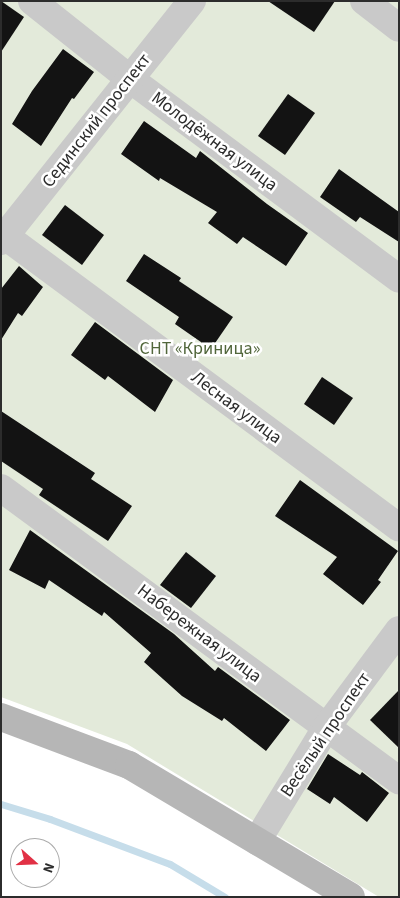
<!DOCTYPE html>
<meta charset="utf-8">
<style>
body{margin:0}
#map{position:relative;width:400px;height:898px;overflow:hidden;background:#fff;font-family:"Source Sans 3",sans-serif}
div>[style]{position:absolute}
.green>*{inset:0;background:#e3eada}
.stream>*{height:7px;margin:-3.5px;padding:0 3.5px;transform-origin:3.5px;border-radius:3.5px;background:#c6ddea}
.building>*{inset:0;background:#131313}
.street>*{height:28px;margin:-14px;padding:0 14px;transform-origin:14px;border-radius:14px;background:#c9c9c9}
.secondary>*{height:28px;margin:-14px;padding:0 14px;transform-origin:14px;border-radius:14px;background:#b6b6b6}
span{translate:-50% -50%;white-space:nowrap;text-align:center;line-height:1.15;-webkit-text-stroke:5px #fff;paint-order:stroke}
.street-label{font-size:18px;color:#2c2c2c}
.park-label{font-size:18px;color:#51663b}
.frame{position:absolute;inset:0;border:2px solid #2c2c2c;pointer-events:none}
.north{position:absolute;left:10px;top:838px;width:50px;height:50px;box-sizing:border-box;background:#fff;border:1px solid #ababab;border-radius:50%;rotate:110deg;font-size:14px;font-weight:700;line-height:20px;text-align:center;color:#2c2c2c}
.north::after{content:'';display:block;margin:auto;width:18px;height:22px;background:#e13145;clip-path:polygon(50% 0,100% 100%,50% 72%,0 100%)}
</style>
<div id="map">
<div class="green">
<div style="clip-path:polygon(1px 1px,399px 1px,399px 897px,379px 897px,127px 744px,1px 697px)"></div>
</div>
<div class="stream">
<div style="left:1px;top:804px;width:51px;rotate:17deg"></div>
<div style="left:50px;top:819px;width:128px;rotate:20.6deg"></div>
<div style="left:170px;top:864px;width:64px;rotate:31deg"></div>
</div>
<div class="building">
<div style="clip-path:polygon(1px 1px,24px 17px,1px 52px)"></div>
<div style="clip-path:polygon(268px 1px,335px 1px,314px 32px)"></div>
<div style="clip-path:polygon(63px 49px,94px 72px,74px 99px,72px 98px,41px 146px,12px 124px,32px 91px)"></div>
<div style="clip-path:polygon(288px 94px,315px 113px,285px 155px,258px 136px)"></div>
<div style="clip-path:polygon(144px 121px,196px 158px,200px 151px,267px 204px,308px 233px,286px 266px,243px 237px,237px 244px,208px 223px,217px 212px,160px 178px,159px 181px,121px 154px)"></div>
<div style="clip-path:polygon(339px 169px,399px 212px,399px 242px,360px 217px,356px 222px,320px 197px)"></div>
<div style="clip-path:polygon(65px 205px,104px 235px,82px 265px,42px 235px)"></div>
<div style="clip-path:polygon(144px 254px,181px 278px,179px 281px,233px 317px,211px 349px,175px 324px,179px 317px,126px 281px)"></div>
<div style="clip-path:polygon(19px 266px,43px 287px,22px 316px,18px 313px,1px 340px,1px 289px)"></div>
<div style="clip-path:polygon(95px 322px,173px 380px,155px 412px,108px 376px,105px 380px,71px 355px)"></div>
<div style="clip-path:polygon(322px 377px,353px 398px,334px 425px,304px 404px)"></div>
<div style="clip-path:polygon(1px 411px,95px 473px,91px 479px,132px 506px,108px 541px,39px 495px,43px 489px,1px 461px)"></div>
<div style="clip-path:polygon(300px 480px,398px 551px,378px 580px,381px 582px,363px 605px,323px 574px,337px 557px,275px 516px)"></div>
<div style="clip-path:polygon(30px 530px,174px 634px,215px 671px,218px 667px,290px 720px,266px 751px,224px 718px,222px 721px,182px 696px,144px 662px,151px 653px,104px 612px,102px 616px,49px 580px,45px 589px,9px 570px)"></div>
<div style="clip-path:polygon(186px 552px,216px 576px,191px 608px,160px 585px)"></div>
<div style="clip-path:polygon(399px 690px,399px 748px,370px 720px)"></div>
<div style="clip-path:polygon(328px 754px,360px 775px,362px 772px,389px 793px,367px 822px,334px 797px,330px 804px,307px 789px)"></div>
</div>
<div class="street">
<div style="left:32px;top:1px;width:125px;rotate:38.5deg"></div>
<div style="left:130px;top:79px;width:335px;rotate:36.6deg"></div>
<div style="left:364px;top:1px;width:44px;rotate:37.6deg"></div>
<div style="left:1px;top:233px;width:495px;rotate:36.5deg"></div>
<div style="left:1px;top:241px;width:307px;rotate:-51.5deg"></div>
<div style="left:1px;top:488px;width:494px;rotate:36.3deg"></div>
<div style="left:257px;top:841px;width:132px;rotate:-58.6deg"></div>
<div style="left:326px;top:728px;width:122px;rotate:-53.3deg"></div>
</div>
<div class="secondary">
<div style="left:1px;top:717px;width:137px;rotate:20.6deg"></div>
<div style="left:129px;top:765px;width:258px;rotate:30.7deg"></div>
</div>
<div class="street-label">
<span style="left:97px;top:121px;rotate:-52deg">Сединский проспект</span>
<span style="left:214px;top:142px;rotate:37deg">Молодёжная улица</span>
<span style="left:236px;top:408px;rotate:37deg">Лесная улица</span>
<span style="left:199px;top:634px;rotate:37deg">Набережная улица</span>
<span style="left:326px;top:735px;rotate:-56deg">Весёлый проспект</span>
</div>
<div class="park-label">
<span style="left:200px;top:349px">СНТ «Криница»</span>
</div>
<div class="frame"></div>
<div class="north">N</div>
</div>
